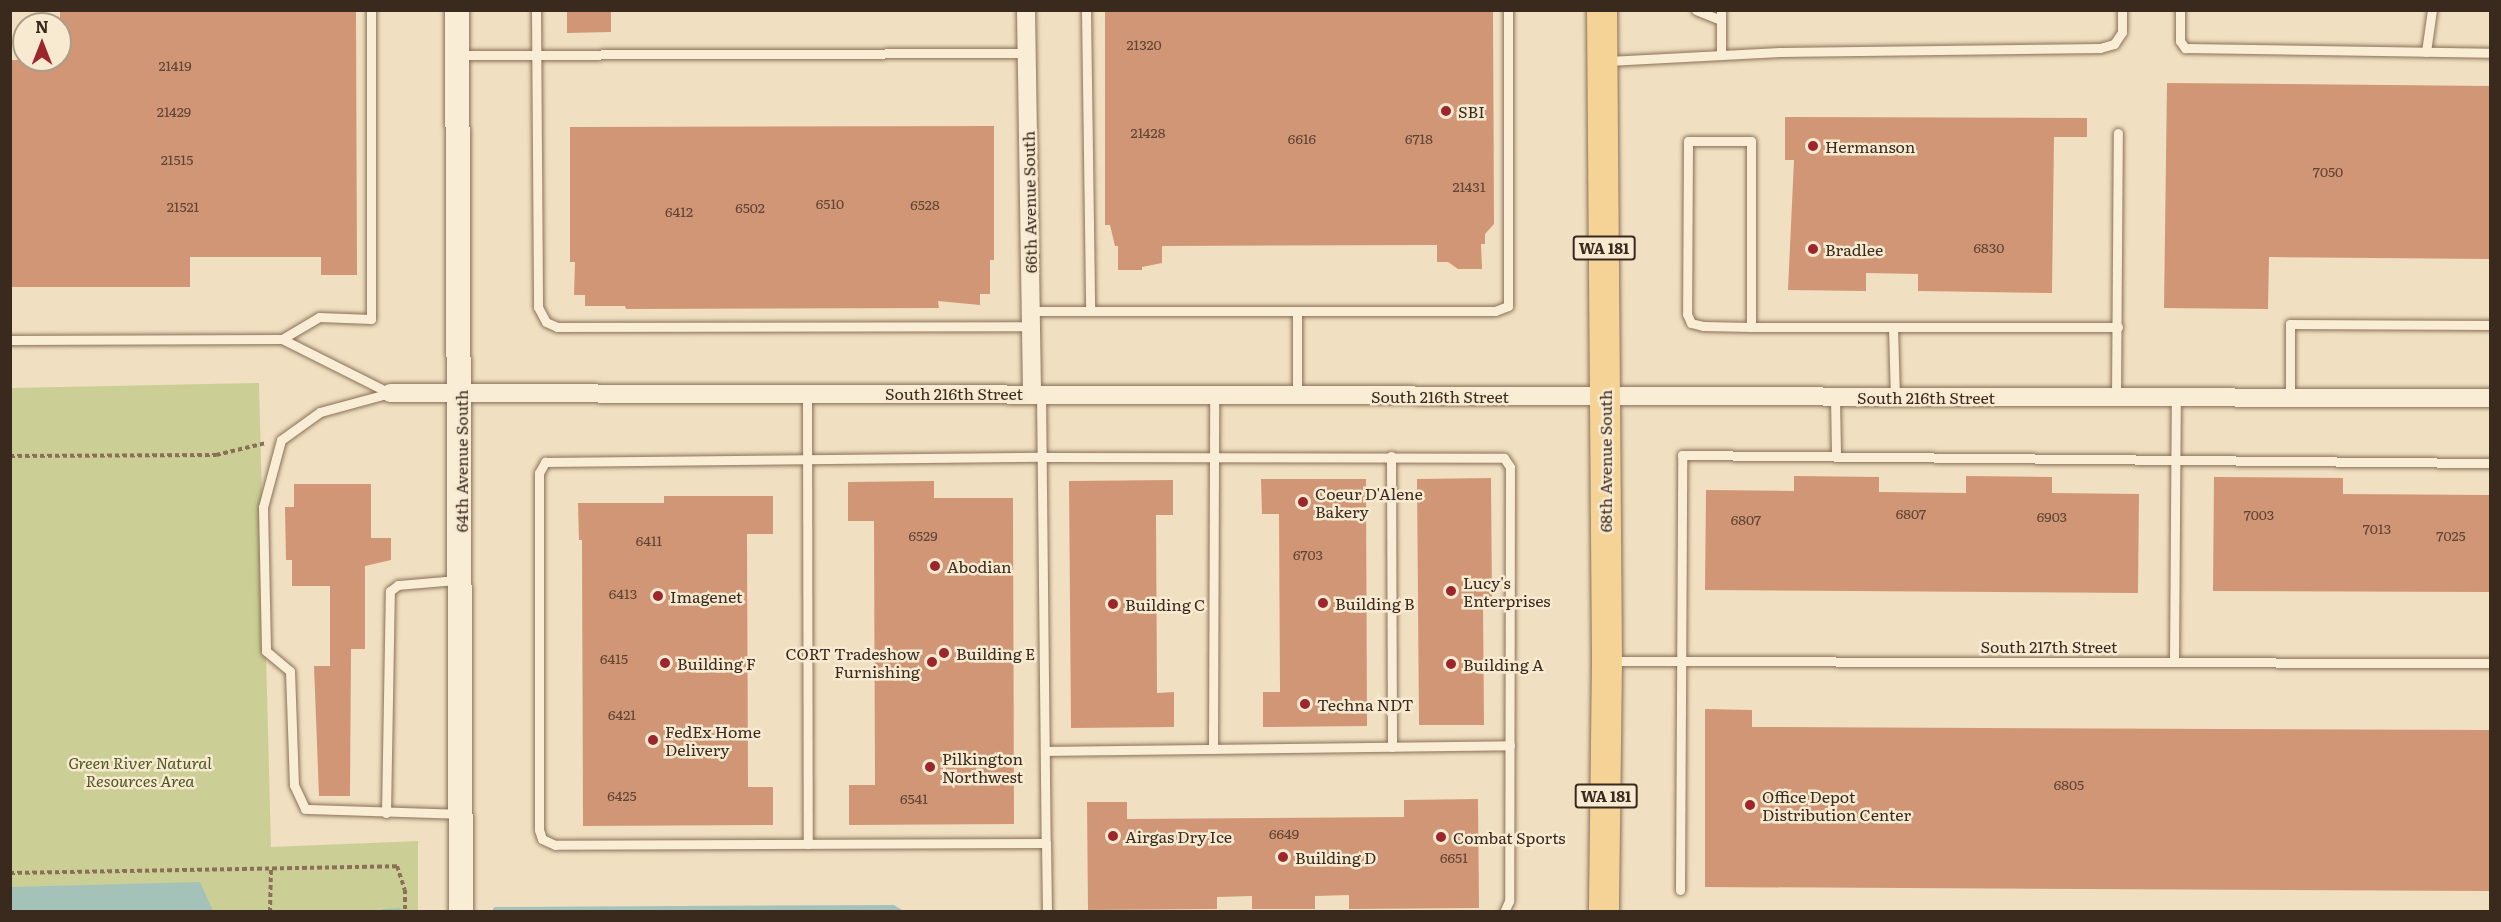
<!DOCTYPE html>
<style>
body{margin:0}
#map{position:relative;width:2501px;height:922px;overflow:hidden;background:#f0e0c1;font-family:Literata,serif}
div>[style]{position:absolute}
.green>*{inset:0;background:#cbcf95}
.water>*{inset:0;background:#a4c2b8}
.stream>*{height:6px;margin:-3px;padding:0 3px;transform-origin:3px;border-radius:3px;background:#a4c2b8}
.building>*{inset:0;background:#d09675}
.path>*{height:4px;margin-top:-2px;transform-origin:0;background:repeating-linear-gradient(90deg,#8b7058 0 4.5px,transparent 0 7.5px)}
.roads{filter:drop-shadow(0 0 2px #8b7058) drop-shadow(0 0 2px #8b7058)}
.service>*{height:9px;margin:-4.5px;padding:0 4.5px;transform-origin:4.5px;border-radius:4.5px;background:#faedd5}
.minor>*{height:18px;margin:-9px;padding:0 9px;transform-origin:9px;border-radius:9px;background:#faedd5}
.tertiary>*{height:24px;margin:-12px;padding:0 12px;transform-origin:12px;border-radius:12px;background:#faedd5}
.primary>*{height:30px;margin:-15px;padding:0 15px;transform-origin:15px;border-radius:15px;background:#f5d397}
.dots>*{width:16px;height:16px;translate:-50% -50%;box-sizing:border-box;border:3px solid #f7ead1;border-radius:50%}
span{translate:-50% -50%;white-space:nowrap;text-align:center;line-height:1.15;-webkit-text-stroke:5px #f7ead1;paint-order:stroke}
.number-label{font-size:14px;color:#604433}
.number-label span{-webkit-text-stroke-width:0}
.shield-label span{padding:2px 4px;background:#f7ead1;border:2px solid;border-radius:4px;-webkit-text-stroke-width:0}
.shield-label{font-size:15px;color:#3a291d;font-weight:700}
.poi-label{font-size:16px;color:#3a291d}
.left{translate:0 -50%;text-align:left}
.right{translate:-100% -50%;text-align:right}
.street-label{font-size:16px;color:#3a291d}
.park-label{font-size:16px;color:#4d5722;font-style:italic}
.frame{position:absolute;inset:0;border:12px solid #3a291d;pointer-events:none}
.north{position:absolute;left:12px;top:12px;width:60px;height:60px;box-sizing:border-box;background:#f7ead1;border:2px solid #ab9d89;border-radius:50%;rotate:0deg;font-size:16px;font-weight:700;line-height:24px;text-align:center;color:#3a291d}
.north::after{content:'';display:block;margin:auto;width:21px;height:27px;background:#9d252c;clip-path:polygon(50% 0,100% 100%,50% 72%,0 100%)}
</style>
<div id="map">
<div class="green">
<div style="clip-path:polygon(259px 383px,271px 847px,418px 841px,418px 911px,11px 911px,11px 388px)"></div>
</div>
<div class="water">
<div style="clip-path:polygon(200px 882px,213px 911px,11px 911px,11px 887px)"></div>
</div>
<div class="stream">
<div style="left:496px;top:910px;width:397px;rotate:-0.3deg"></div>
<div style="left:893px;top:908px;width:8px;rotate:30deg"></div>
<div style="left:384px;top:912px;width:15px;rotate:-4deg"></div>
</div>
<div class="building">
<div style="clip-path:polygon(60px 10px,356px 10px,357px 275px,321px 275px,321px 257px,190px 257px,190px 287px,10px 287px,10px 60px,60px 60px)"></div>
<div style="clip-path:polygon(567px 10px,611px 10px,611px 32px,567px 33px)"></div>
<div style="clip-path:polygon(1105px 10px,1493px 10px,1494px 224px,1485px 234px,1485px 244px,1481px 244px,1482px 269px,1458px 269px,1448px 262px,1437px 262px,1437px 245px,1162px 246px,1162px 263px,1142px 267px,1142px 270px,1118px 270px,1118px 246px,1115px 246px,1110px 225px,1105px 225px)"></div>
<div style="clip-path:polygon(2167px 83px,2490px 86px,2490px 259px,2269px 257px,2268px 309px,2164px 308px)"></div>
<div style="clip-path:polygon(1785px 117px,2087px 118px,2087px 137px,2054px 137px,2052px 293px,1918px 291px,1918px 274px,1866px 273px,1866px 291px,1788px 290px,1794px 160px,1785px 160px)"></div>
<div style="clip-path:polygon(994px 126px,994px 260px,990px 260px,990px 294px,980px 294px,980px 305px,938px 301px,939px 308px,626px 309px,625px 306px,585px 306px,585px 295px,574px 295px,575px 262px,570px 262px,570px 127px)"></div>
<div style="clip-path:polygon(1794px 476px,1879px 477px,1879px 492px,1966px 493px,1966px 476px,2052px 477px,2052px 493px,2139px 494px,2138px 593px,1705px 590px,1706px 490px,1794px 491px)"></div>
<div style="clip-path:polygon(2214px 477px,2343px 478px,2343px 494px,2490px 495px,2490px 592px,2213px 591px)"></div>
<div style="clip-path:polygon(1491px 478px,1492px 602px,1483px 602px,1484px 725px,1419px 725px,1417px 479px)"></div>
<div style="clip-path:polygon(1261px 479px,1366px 479px,1367px 726px,1263px 727px,1263px 692px,1280px 692px,1279px 514px,1262px 514px)"></div>
<div style="clip-path:polygon(1173px 480px,1173px 515px,1156px 515px,1157px 693px,1174px 692px,1174px 727px,1071px 728px,1069px 481px)"></div>
<div style="clip-path:polygon(934px 481px,934px 498px,1013px 498px,1014px 824px,849px 825px,849px 785px,875px 785px,874px 521px,848px 521px,848px 482px)"></div>
<div style="clip-path:polygon(294px 484px,371px 484px,371px 538px,391px 538px,391px 560px,365px 566px,365px 649px,351px 649px,350px 796px,319px 796px,314px 666px,330px 666px,330px 586px,292px 586px,292px 560px,286px 560px,285px 507px,294px 507px)"></div>
<div style="clip-path:polygon(664px 496px,773px 496px,773px 534px,747px 534px,748px 787px,773px 787px,773px 825px,583px 826px,582px 540px,579px 540px,578px 503px,664px 503px)"></div>
<div style="clip-path:polygon(1705px 709px,1752px 710px,1752px 727px,2490px 730px,2490px 891px,1705px 887px)"></div>
<div style="clip-path:polygon(1478px 799px,1479px 908px,1349px 909px,1349px 895px,1315px 896px,1315px 909px,1252px 909px,1252px 896px,1217px 897px,1217px 909px,1088px 910px,1087px 802px,1127px 802px,1127px 819px,1404px 817px,1404px 800px)"></div>
</div>
<div class="path">
<div style="left:10px;top:456px;width:206px;rotate:-0.3deg"></div>
<div style="left:216px;top:455px;width:51px;rotate:-13.5deg"></div>
<div style="left:10px;top:873px;width:387px;rotate:-1deg"></div>
<div style="left:397px;top:866px;width:25px;rotate:72deg"></div>
<div style="left:405px;top:890px;width:22px;rotate:90deg"></div>
<div style="left:270px;top:912px;width:43px;rotate:-88.7deg"></div>
</div>
<div class="roads">
<div class="service">
<div style="left:536px;top:10px;width:297px;rotate:89.6deg"></div>
<div style="left:538px;top:307px;width:17px;rotate:62deg"></div>
<div style="left:546px;top:322px;width:12px;rotate:24deg"></div>
<div style="left:557px;top:327px;width:474px;rotate:-0.1deg"></div>
<div style="left:1086px;top:10px;width:301px;rotate:89.2deg"></div>
<div style="left:1696px;top:10px;width:27px;rotate:22deg"></div>
<div style="left:1721px;top:10px;width:44px;rotate:90deg"></div>
<div style="left:2180px;top:10px;width:31px;rotate:90deg"></div>
<div style="left:2180px;top:41px;width:9px;rotate:54deg"></div>
<div style="left:2185px;top:48px;width:305px;rotate:0.9deg"></div>
<div style="left:2426px;top:52px;width:42px;rotate:-81.9deg"></div>
<div style="left:458px;top:55px;width:568px;rotate:-0.2deg"></div>
<div style="left:1608px;top:61px;width:172px;rotate:-3deg"></div>
<div style="left:1780px;top:52px;width:320px;rotate:-0.7deg"></div>
<div style="left:2100px;top:48px;width:15px;rotate:-16deg"></div>
<div style="left:2114px;top:44px;width:14px;rotate:-56deg"></div>
<div style="left:2122px;top:32px;width:22px;rotate:-90deg"></div>
<div style="left:1031px;top:311px;width:464px"></div>
<div style="left:1495px;top:311px;width:14px;rotate:-21deg"></div>
<div style="left:1508px;top:306px;width:296px;rotate:-90deg"></div>
<div style="left:1297px;top:311px;width:84px;rotate:90deg"></div>
<div style="left:1751px;top:327px;width:186px;rotate:-90deg"></div>
<div style="left:1751px;top:141px;width:63px;rotate:180deg"></div>
<div style="left:1688px;top:141px;width:173px;rotate:90.3deg"></div>
<div style="left:1687px;top:314px;width:10px;rotate:66deg"></div>
<div style="left:1691px;top:323px;width:12px;rotate:14deg"></div>
<div style="left:1703px;top:326px;width:48px;rotate:1.2deg"></div>
<div style="left:1751px;top:327px;width:367px"></div>
<div style="left:1893px;top:327px;width:70px;rotate:88.4deg"></div>
<div style="left:282px;top:339px;width:43px;rotate:-30.7deg"></div>
<div style="left:319px;top:317px;width:52px;rotate:2.2deg"></div>
<div style="left:371px;top:319px;width:309px;rotate:-90deg"></div>
<div style="left:10px;top:340px;width:272px;rotate:-0.2deg"></div>
<div style="left:282px;top:339px;width:121px;rotate:26.6deg"></div>
<div style="left:390px;top:393px;width:73px;rotate:164.8deg"></div>
<div style="left:320px;top:412px;width:48px;rotate:144.3deg"></div>
<div style="left:281px;top:440px;width:69px;rotate:105deg"></div>
<div style="left:263px;top:507px;width:144px;rotate:88.8deg"></div>
<div style="left:266px;top:651px;width:31px;rotate:40deg"></div>
<div style="left:290px;top:671px;width:114px;rotate:88deg"></div>
<div style="left:294px;top:785px;width:26px;rotate:65deg"></div>
<div style="left:305px;top:809px;width:155px;rotate:1.8deg"></div>
<div style="left:1041px;top:393px;width:450px;rotate:89.4deg"></div>
<div style="left:807px;top:394px;width:450px;rotate:89.9deg"></div>
<div style="left:1835px;top:397px;width:60px;rotate:89deg"></div>
<div style="left:2116px;top:398px;width:265px;rotate:-89.6deg"></div>
<div style="left:2290px;top:398px;width:74px;rotate:-90deg"></div>
<div style="left:2290px;top:324px;width:200px;rotate:0.3deg"></div>
<div style="left:1391px;top:456px;width:291px;rotate:89.8deg"></div>
<div style="left:1612px;top:661px;width:878px;rotate:0.13deg"></div>
<div style="left:2174px;top:662px;width:264px;rotate:-89.6deg"></div>
<div style="left:1213px;top:749px;width:354px;rotate:-89.8deg"></div>
<div style="left:1045px;top:751px;width:465px;rotate:-0.7deg"></div>
<div style="left:386px;top:813px;width:222px;rotate:-89deg"></div>
<div style="left:390px;top:591px;width:10px;rotate:-37deg"></div>
<div style="left:398px;top:585px;width:60px;rotate:-4.8deg"></div>
<div style="left:1680px;top:890px;width:435px;rotate:-89.7deg"></div>
<div style="left:1682px;top:455px;width:808px;rotate:0.57deg"></div>
<div style="left:1047px;top:912px;width:69px;rotate:-90.8deg"></div>
<div style="left:1046px;top:843px;width:491px;rotate:179.8deg"></div>
<div style="left:555px;top:845px;width:14px;rotate:-155deg"></div>
<div style="left:542px;top:839px;width:9px;rotate:-108deg"></div>
<div style="left:539px;top:830px;width:357px;rotate:-90deg"></div>
<div style="left:539px;top:473px;width:13px;rotate:-61deg"></div>
<div style="left:545px;top:462px;width:497px;rotate:-0.6deg"></div>
<div style="left:1042px;top:457px;width:462px;rotate:0.1deg"></div>
<div style="left:1504px;top:458px;width:11px;rotate:56deg"></div>
<div style="left:1510px;top:467px;width:434px;rotate:90.1deg"></div>
<div style="left:1509px;top:901px;width:12px;rotate:114deg"></div>
</div>
<div class="minor">
<div style="left:1026px;top:10px;width:383px;rotate:89.1deg"></div>
<div style="left:390px;top:393px;width:2100px;rotate:0.14deg"></div>
</div>
<div class="tertiary">
<div style="left:457px;top:10px;width:902px;rotate:89.75deg"></div>
</div>
<div class="primary">
<div style="left:1602px;top:10px;width:651px;rotate:89.56deg"></div>
<div style="left:1607px;top:661px;width:251px;rotate:90.7deg"></div>
</div>
</div>
<div class="dots">
<div style="left:1446px;top:111px;background:#9d252c"></div>
<div style="left:1813px;top:146px;background:#9d252c"></div>
<div style="left:1813px;top:249px;background:#9d252c"></div>
<div style="left:1303px;top:502px;background:#9d252c"></div>
<div style="left:935px;top:566px;background:#9d252c"></div>
<div style="left:1451px;top:591px;background:#9d252c"></div>
<div style="left:658px;top:596px;background:#9d252c"></div>
<div style="left:1323px;top:603px;background:#9d252c"></div>
<div style="left:1113px;top:604px;background:#9d252c"></div>
<div style="left:944px;top:653px;background:#9d252c"></div>
<div style="left:932px;top:662px;background:#9d252c"></div>
<div style="left:665px;top:663px;background:#9d252c"></div>
<div style="left:1451px;top:664px;background:#9d252c"></div>
<div style="left:1305px;top:704px;background:#9d252c"></div>
<div style="left:653px;top:740px;background:#9d252c"></div>
<div style="left:930px;top:767px;background:#9d252c"></div>
<div style="left:1750px;top:805px;background:#9d252c"></div>
<div style="left:1113px;top:836px;background:#9d252c"></div>
<div style="left:1441px;top:837px;background:#9d252c"></div>
<div style="left:1283px;top:857px;background:#9d252c"></div>
</div>
<div class="number-label">
<span style="left:1144px;top:44px">21320</span>
<span style="left:175px;top:65px">21419</span>
<span style="left:174px;top:111px">21429</span>
<span style="left:1148px;top:132px">21428</span>
<span style="left:1302px;top:138px">6616</span>
<span style="left:1419px;top:138px">6718</span>
<span style="left:177px;top:159px">21515</span>
<span style="left:2328px;top:171px">7050</span>
<span style="left:1469px;top:186px">21431</span>
<span style="left:830px;top:203px">6510</span>
<span style="left:925px;top:204px">6528</span>
<span style="left:183px;top:206px">21521</span>
<span style="left:750px;top:207px">6502</span>
<span style="left:679px;top:211px">6412</span>
<span style="left:1989px;top:247px">6830</span>
<span style="left:1911px;top:513px">6807</span>
<span style="left:2259px;top:514px">7003</span>
<span style="left:2052px;top:516px">6903</span>
<span style="left:1746px;top:519px">6807</span>
<span style="left:2377px;top:528px">7013</span>
<span style="left:923px;top:535px">6529</span>
<span style="left:2451px;top:535px">7025</span>
<span style="left:649px;top:540px">6411</span>
<span style="left:1308px;top:554px">6703</span>
<span style="left:623px;top:593px">6413</span>
<span style="left:614px;top:658px">6415</span>
<span style="left:622px;top:714px">6421</span>
<span style="left:2069px;top:784px">6805</span>
<span style="left:622px;top:795px">6425</span>
<span style="left:914px;top:798px">6541</span>
<span style="left:1284px;top:833px">6649</span>
<span style="left:1454px;top:857px">6651</span>
</div>
<div class="shield-label">
<span style="left:1604px;top:248px">WA 181</span>
<span style="left:1606px;top:796px">WA 181</span>
</div>
<div class="poi-label">
<span class="left" style="left:1458px;top:111px">SBI</span>
<span class="left" style="left:1825px;top:146px">Hermanson</span>
<span class="left" style="left:1825px;top:249px">Bradlee</span>
<span class="left" style="left:1315px;top:502px">Coeur D'Alene<br>Bakery</span>
<span class="left" style="left:947px;top:566px">Abodian</span>
<span class="left" style="left:1463px;top:591px">Lucy's<br>Enterprises</span>
<span class="left" style="left:670px;top:596px">Imagenet</span>
<span class="left" style="left:1335px;top:603px">Building B</span>
<span class="left" style="left:1125px;top:604px">Building C</span>
<span class="right" style="left:920px;top:662px">CORT Tradeshow<br>Furnishing</span>
<span class="left" style="left:956px;top:653px">Building E</span>
<span class="left" style="left:677px;top:663px">Building F</span>
<span class="left" style="left:1463px;top:664px">Building A</span>
<span class="left" style="left:1317px;top:704px">Techna NDT</span>
<span class="left" style="left:665px;top:740px">FedEx Home<br>Delivery</span>
<span class="left" style="left:942px;top:767px">Pilkington<br>Northwest</span>
<span class="left" style="left:1762px;top:805px">Office Depot<br>Distribution Center</span>
<span class="left" style="left:1125px;top:836px">Airgas Dry Ice</span>
<span class="left" style="left:1453px;top:837px">Combat Sports</span>
<span class="left" style="left:1295px;top:857px">Building D</span>
</div>
<div class="street-label">
<span style="left:1029px;top:202px;rotate:-91deg">66th Avenue South</span>
<span style="left:954px;top:393px">South 216th Street</span>
<span style="left:1440px;top:396px">South 216th Street</span>
<span style="left:1926px;top:397px">South 216th Street</span>
<span style="left:461px;top:461px;rotate:-90deg">64th Avenue South</span>
<span style="left:1605px;top:461px;rotate:-90deg">68th Avenue South</span>
<span style="left:2049px;top:646px">South 217th Street</span>
</div>
<div class="park-label">
<span style="left:140px;top:771px">Green River Natural<br>Resources Area</span>
</div>
<div class="frame"></div>
<div class="north">N</div>
</div>
